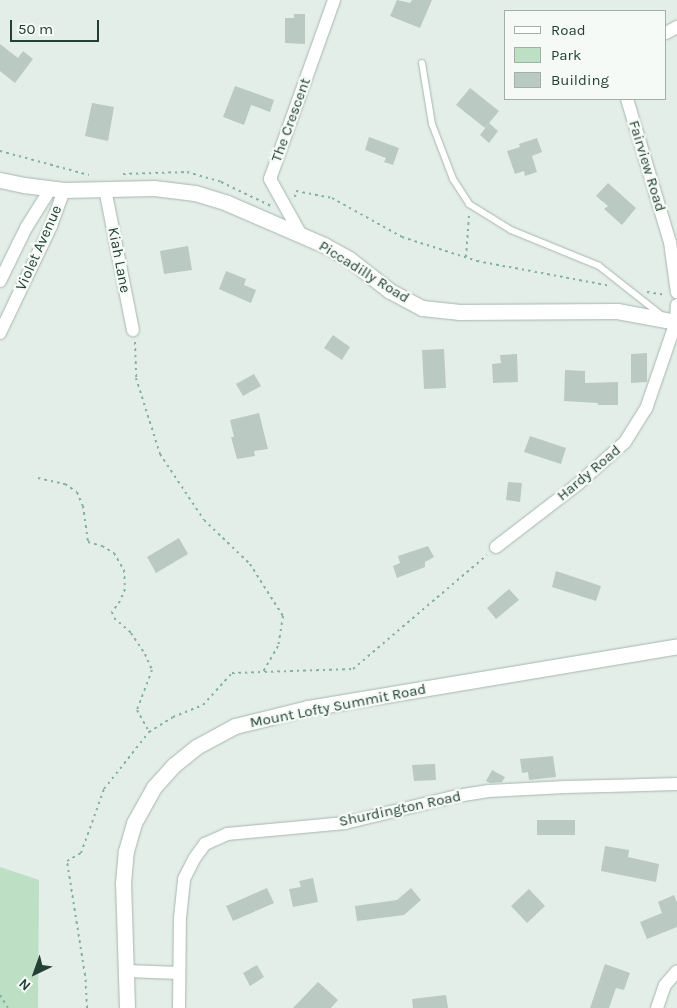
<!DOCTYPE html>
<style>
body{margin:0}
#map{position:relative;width:677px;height:1008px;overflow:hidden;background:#e4eee9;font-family:Karla,sans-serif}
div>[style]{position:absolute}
.green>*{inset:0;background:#bddfc3}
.building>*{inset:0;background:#bac9c1}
.path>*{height:2px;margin-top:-1px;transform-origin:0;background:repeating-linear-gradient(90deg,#84b29f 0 2.5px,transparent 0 6.5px)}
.roads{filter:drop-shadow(0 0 1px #a6b6af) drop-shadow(0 0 1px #a6b6af)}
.lane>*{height:6px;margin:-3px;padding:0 3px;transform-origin:3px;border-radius:3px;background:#fff}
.street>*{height:12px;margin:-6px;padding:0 6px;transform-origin:6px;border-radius:6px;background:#fff}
.secondary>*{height:15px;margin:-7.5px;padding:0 7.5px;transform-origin:7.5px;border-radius:7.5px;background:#fff}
span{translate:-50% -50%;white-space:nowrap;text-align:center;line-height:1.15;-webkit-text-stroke:4.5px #f5faf7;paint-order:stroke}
.street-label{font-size:15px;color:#234035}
.legend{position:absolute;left:504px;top:10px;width:162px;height:90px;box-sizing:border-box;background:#f5faf7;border:1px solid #a1b0a9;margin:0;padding:6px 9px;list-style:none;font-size:15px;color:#234035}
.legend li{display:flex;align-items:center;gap:10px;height:25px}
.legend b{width:25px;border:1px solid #a1b0a9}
.north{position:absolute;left:10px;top:948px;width:50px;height:50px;-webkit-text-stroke:4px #f5faf7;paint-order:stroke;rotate:222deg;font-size:14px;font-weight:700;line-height:20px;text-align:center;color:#234035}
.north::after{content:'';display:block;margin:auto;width:18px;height:22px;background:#234035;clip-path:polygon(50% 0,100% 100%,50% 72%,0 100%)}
.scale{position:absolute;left:10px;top:20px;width:89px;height:22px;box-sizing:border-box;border:2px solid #234035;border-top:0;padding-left:6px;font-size:15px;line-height:18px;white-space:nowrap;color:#234035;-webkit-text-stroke:4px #f5faf7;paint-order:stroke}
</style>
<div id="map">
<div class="green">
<div style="clip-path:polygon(0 867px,39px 880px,38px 1008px,0 1008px)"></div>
</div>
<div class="building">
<div style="clip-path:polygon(397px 0,410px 3px,412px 0,432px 0,420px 28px,390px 16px)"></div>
<div style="clip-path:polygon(294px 14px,305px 14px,305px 44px,285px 43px,285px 18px,294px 18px)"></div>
<div style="clip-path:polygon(0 44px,18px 58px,23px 51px,33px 59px,15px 83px,0 71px)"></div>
<div style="clip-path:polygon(235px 86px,274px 100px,270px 112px,251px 105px,244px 125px,223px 117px)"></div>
<div style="clip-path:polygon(470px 88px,499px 111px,485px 128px,456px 105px)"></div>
<div style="clip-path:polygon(92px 103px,114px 107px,108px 141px,85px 136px)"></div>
<div style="clip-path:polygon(489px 123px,498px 131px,489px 143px,480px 135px)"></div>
<div style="clip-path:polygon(369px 137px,399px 148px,393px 165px,384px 162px,386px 158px,365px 150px)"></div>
<div style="clip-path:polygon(537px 138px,542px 152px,532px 156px,537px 172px,525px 176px,524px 171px,515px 174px,507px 151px,520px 147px,519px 144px)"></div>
<div style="clip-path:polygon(608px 183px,636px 208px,622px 225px,604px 209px,608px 206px,596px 196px)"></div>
<div style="clip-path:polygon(188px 246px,192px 270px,164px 274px,160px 251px)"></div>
<div style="clip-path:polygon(226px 271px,246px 279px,244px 285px,256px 290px,251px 303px,219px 289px)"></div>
<div style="clip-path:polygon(333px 335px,350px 347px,342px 360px,324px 348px)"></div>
<div style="clip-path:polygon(444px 349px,446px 388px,424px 389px,422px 350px)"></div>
<div style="clip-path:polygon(647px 353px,647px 382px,631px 383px,631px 354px)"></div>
<div style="clip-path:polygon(517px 354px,518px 382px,493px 383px,492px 364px,501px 363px,500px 355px)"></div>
<div style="clip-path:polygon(565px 370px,585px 371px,585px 383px,618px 382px,618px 405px,598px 405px,598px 403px,564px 401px)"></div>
<div style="clip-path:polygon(254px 374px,261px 386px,243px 396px,236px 384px)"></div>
<div style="clip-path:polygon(259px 413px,268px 449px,254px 451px,255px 456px,237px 459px,231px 437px,234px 437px,230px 420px)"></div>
<div style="clip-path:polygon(530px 436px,566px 448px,561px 464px,524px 452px)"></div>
<div style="clip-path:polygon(508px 482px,522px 483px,520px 502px,506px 500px)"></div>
<div style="clip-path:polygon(179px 538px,188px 554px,156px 573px,147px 557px)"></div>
<div style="clip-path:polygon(428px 546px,434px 557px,425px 562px,425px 567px,397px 578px,393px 566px,400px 563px,398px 556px)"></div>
<div style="clip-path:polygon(556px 571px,601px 586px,596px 601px,552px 587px)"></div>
<div style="clip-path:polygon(509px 589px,519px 600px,496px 619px,487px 608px)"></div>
<div style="clip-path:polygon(553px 756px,556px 777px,529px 780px,528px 772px,522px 773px,520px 759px)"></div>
<div style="clip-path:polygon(435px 764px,436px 780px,414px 781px,412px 765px)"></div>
<div style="clip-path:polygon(492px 770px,505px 777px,502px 782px,490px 783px,486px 781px)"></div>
<div style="clip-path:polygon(537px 820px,575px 820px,575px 835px,537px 835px)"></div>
<div style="clip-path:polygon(605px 846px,629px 850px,628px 857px,659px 864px,656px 882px,601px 871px)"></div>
<div style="clip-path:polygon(313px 878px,318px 902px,293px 907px,289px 889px,301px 887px,299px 881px)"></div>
<div style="clip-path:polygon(267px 888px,274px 903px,233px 921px,226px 906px)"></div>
<div style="clip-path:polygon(411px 888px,421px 900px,404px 915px,357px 921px,355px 906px,397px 900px)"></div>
<div style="clip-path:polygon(529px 889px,545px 906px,527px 923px,511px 906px)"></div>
<div style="clip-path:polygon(674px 895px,677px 902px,677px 927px,647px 939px,640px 922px,662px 913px,658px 902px)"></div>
<div style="clip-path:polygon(605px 964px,630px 973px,624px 990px,616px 988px,609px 1008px,590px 1008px)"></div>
<div style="clip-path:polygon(257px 965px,264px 977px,250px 986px,243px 973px)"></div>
<div style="clip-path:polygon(318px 982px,338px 1000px,331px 1008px,293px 1008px)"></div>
<div style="clip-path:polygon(446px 995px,448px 1008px,413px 1008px,412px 999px)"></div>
</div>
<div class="path">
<div style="left:0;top:151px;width:92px;rotate:15.1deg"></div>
<div style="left:123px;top:174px;width:64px;rotate:-1.8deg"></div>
<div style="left:187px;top:172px;width:35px;rotate:16deg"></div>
<div style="left:221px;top:182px;width:55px;rotate:25.6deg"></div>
<div style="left:295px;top:197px;width:6px;rotate:-81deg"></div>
<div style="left:296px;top:191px;width:37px;rotate:11deg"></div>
<div style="left:332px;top:198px;width:80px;rotate:29.1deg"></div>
<div style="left:402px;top:237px;width:79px;rotate:17.7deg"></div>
<div style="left:477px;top:261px;width:135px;rotate:10.6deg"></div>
<div style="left:466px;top:257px;width:42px;rotate:-85.9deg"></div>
<div style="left:647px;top:292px;width:18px;rotate:9deg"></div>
<div style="left:135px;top:342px;width:36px;rotate:88deg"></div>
<div style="left:136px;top:378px;width:80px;rotate:72.5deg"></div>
<div style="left:160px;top:454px;width:79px;rotate:56.3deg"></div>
<div style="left:204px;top:520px;width:64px;rotate:43.7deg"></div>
<div style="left:250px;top:564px;width:62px;rotate:57.6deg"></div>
<div style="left:283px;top:616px;width:30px;rotate:99deg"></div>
<div style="left:278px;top:646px;width:30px;rotate:120deg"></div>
<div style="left:38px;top:478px;width:28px;rotate:13deg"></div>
<div style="left:65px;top:484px;width:14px;rotate:34deg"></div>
<div style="left:77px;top:492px;width:15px;rotate:67deg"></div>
<div style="left:83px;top:506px;width:36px;rotate:82deg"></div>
<div style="left:88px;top:542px;width:15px;rotate:16deg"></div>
<div style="left:102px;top:546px;width:14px;rotate:30deg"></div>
<div style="left:114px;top:553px;width:20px;rotate:60deg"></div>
<div style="left:124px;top:570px;width:19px;rotate:87deg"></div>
<div style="left:125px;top:589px;width:13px;rotate:113deg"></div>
<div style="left:120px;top:601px;width:14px;rotate:126deg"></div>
<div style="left:112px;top:612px;width:6px;rotate:72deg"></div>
<div style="left:114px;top:618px;width:23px;rotate:41deg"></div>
<div style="left:131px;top:633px;width:25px;rotate:56deg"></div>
<div style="left:145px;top:654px;width:17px;rotate:66deg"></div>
<div style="left:152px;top:670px;width:43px;rotate:110.6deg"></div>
<div style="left:137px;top:710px;width:25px;rotate:61deg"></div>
<div style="left:0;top:995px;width:15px;rotate:58deg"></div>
<div style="left:87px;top:1008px;width:33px;rotate:-93deg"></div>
<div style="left:85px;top:975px;width:115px;rotate:-99deg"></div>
<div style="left:67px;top:861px;width:16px;rotate:-30deg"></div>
<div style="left:81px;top:853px;width:68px;rotate:-70.2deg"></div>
<div style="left:104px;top:789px;width:73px;rotate:-51.7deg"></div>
<div style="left:149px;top:732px;width:28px;rotate:-32deg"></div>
<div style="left:173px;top:717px;width:32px;rotate:-22deg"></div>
<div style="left:203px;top:705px;width:43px;rotate:-47.8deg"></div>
<div style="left:232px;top:673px;width:121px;rotate:-1.9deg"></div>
<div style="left:353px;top:669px;width:176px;rotate:-40.4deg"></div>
</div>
<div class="roads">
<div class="lane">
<div style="left:422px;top:63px;width:62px;rotate:80.7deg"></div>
<div style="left:432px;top:124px;width:59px;rotate:69.1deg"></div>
<div style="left:453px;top:179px;width:30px;rotate:57deg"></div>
<div style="left:469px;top:204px;width:49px;rotate:31.8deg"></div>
<div style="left:511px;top:230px;width:95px;rotate:22.2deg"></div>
<div style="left:599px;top:266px;width:79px;rotate:38.3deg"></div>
</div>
<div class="street">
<div style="left:666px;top:33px;width:13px;rotate:-29deg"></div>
<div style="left:627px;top:99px;width:149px;rotate:73.3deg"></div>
<div style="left:670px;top:242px;width:51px;rotate:82.2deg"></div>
<div style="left:105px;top:189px;width:144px;rotate:78.8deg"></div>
<div style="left:301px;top:235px;width:64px;rotate:-119deg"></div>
<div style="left:270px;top:179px;width:190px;rotate:-70.3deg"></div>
<div style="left:0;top:281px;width:59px;rotate:-63.9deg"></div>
<div style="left:26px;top:228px;width:47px;rotate:-58deg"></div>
<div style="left:0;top:333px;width:119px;rotate:-64.5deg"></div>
<div style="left:51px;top:226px;width:38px;rotate:-70deg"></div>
<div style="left:496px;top:547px;width:105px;rotate:-37.6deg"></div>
<div style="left:579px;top:483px;width:62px;rotate:-41.7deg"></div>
<div style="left:625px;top:442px;width:39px;rotate:-58deg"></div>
<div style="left:646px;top:409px;width:92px;rotate:-71deg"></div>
<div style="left:676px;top:322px;width:17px;rotate:-87deg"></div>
<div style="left:127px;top:971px;width:52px;rotate:2.2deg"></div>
<div style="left:179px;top:1008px;width:90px;rotate:-89.4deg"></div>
<div style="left:180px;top:918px;width:39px;rotate:-84deg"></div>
<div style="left:184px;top:879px;width:22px;rotate:-63deg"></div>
<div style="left:194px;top:859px;width:19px;rotate:-54deg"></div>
<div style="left:205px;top:844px;width:24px;rotate:-24deg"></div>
<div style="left:227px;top:834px;width:119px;rotate:-5.3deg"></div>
<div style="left:345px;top:823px;width:115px;rotate:-13.6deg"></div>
<div style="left:457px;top:796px;width:32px;rotate:-9deg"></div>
<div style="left:489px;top:791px;width:76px;rotate:-3deg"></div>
<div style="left:565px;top:787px;width:112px;rotate:-1.5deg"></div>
<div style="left:657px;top:1008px;width:24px;rotate:-71deg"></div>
<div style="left:665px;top:985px;width:18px;rotate:-49deg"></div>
</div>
<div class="secondary">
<div style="left:0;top:180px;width:25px;rotate:12deg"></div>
<div style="left:24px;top:185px;width:40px;rotate:7.1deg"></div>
<div style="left:64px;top:190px;width:90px;rotate:-1.3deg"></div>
<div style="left:154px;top:188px;width:41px;rotate:7deg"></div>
<div style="left:195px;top:193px;width:34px;rotate:17deg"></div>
<div style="left:227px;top:203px;width:106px;rotate:23.4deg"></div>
<div style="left:324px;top:245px;width:29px;rotate:29deg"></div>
<div style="left:349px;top:259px;width:52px;rotate:38deg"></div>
<div style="left:390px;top:291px;width:36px;rotate:28deg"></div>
<div style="left:422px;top:308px;width:36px;rotate:6deg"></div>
<div style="left:458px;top:312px;width:159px;rotate:-0.4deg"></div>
<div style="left:617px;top:311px;width:61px;rotate:10.4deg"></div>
<div style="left:127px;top:1008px;width:125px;rotate:-91.8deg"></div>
<div style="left:123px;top:883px;width:32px;rotate:-85deg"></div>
<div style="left:126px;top:851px;width:29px;rotate:-74deg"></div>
<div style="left:134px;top:823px;width:41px;rotate:-60.9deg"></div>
<div style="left:154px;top:787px;width:30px;rotate:-48deg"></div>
<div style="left:174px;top:765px;width:28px;rotate:-39deg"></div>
<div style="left:196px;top:747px;width:44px;rotate:-28.3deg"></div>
<div style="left:235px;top:726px;width:75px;rotate:-13.9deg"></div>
<div style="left:308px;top:708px;width:374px;rotate:-9.5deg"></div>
</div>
</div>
<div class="street-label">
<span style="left:291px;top:120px;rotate:-70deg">The Crescent</span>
<span style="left:647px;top:166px;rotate:73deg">Fairview Road</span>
<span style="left:39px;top:248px;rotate:-66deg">Violet Avenue</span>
<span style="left:119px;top:260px;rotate:79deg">Kiah Lane</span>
<span style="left:364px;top:272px;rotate:32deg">Piccadilly Road</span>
<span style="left:589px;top:473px;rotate:-40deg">Hardy Road</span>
<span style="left:338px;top:706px;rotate:-11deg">Mount Lofty Summit Road</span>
<span style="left:400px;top:809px;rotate:-12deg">Shurdington Road</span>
</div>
<ul class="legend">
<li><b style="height:6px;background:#fff"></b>Road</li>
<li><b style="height:14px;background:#bddfc3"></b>Park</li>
<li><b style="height:14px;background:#bac9c1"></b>Building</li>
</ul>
<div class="north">N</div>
<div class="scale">50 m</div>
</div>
